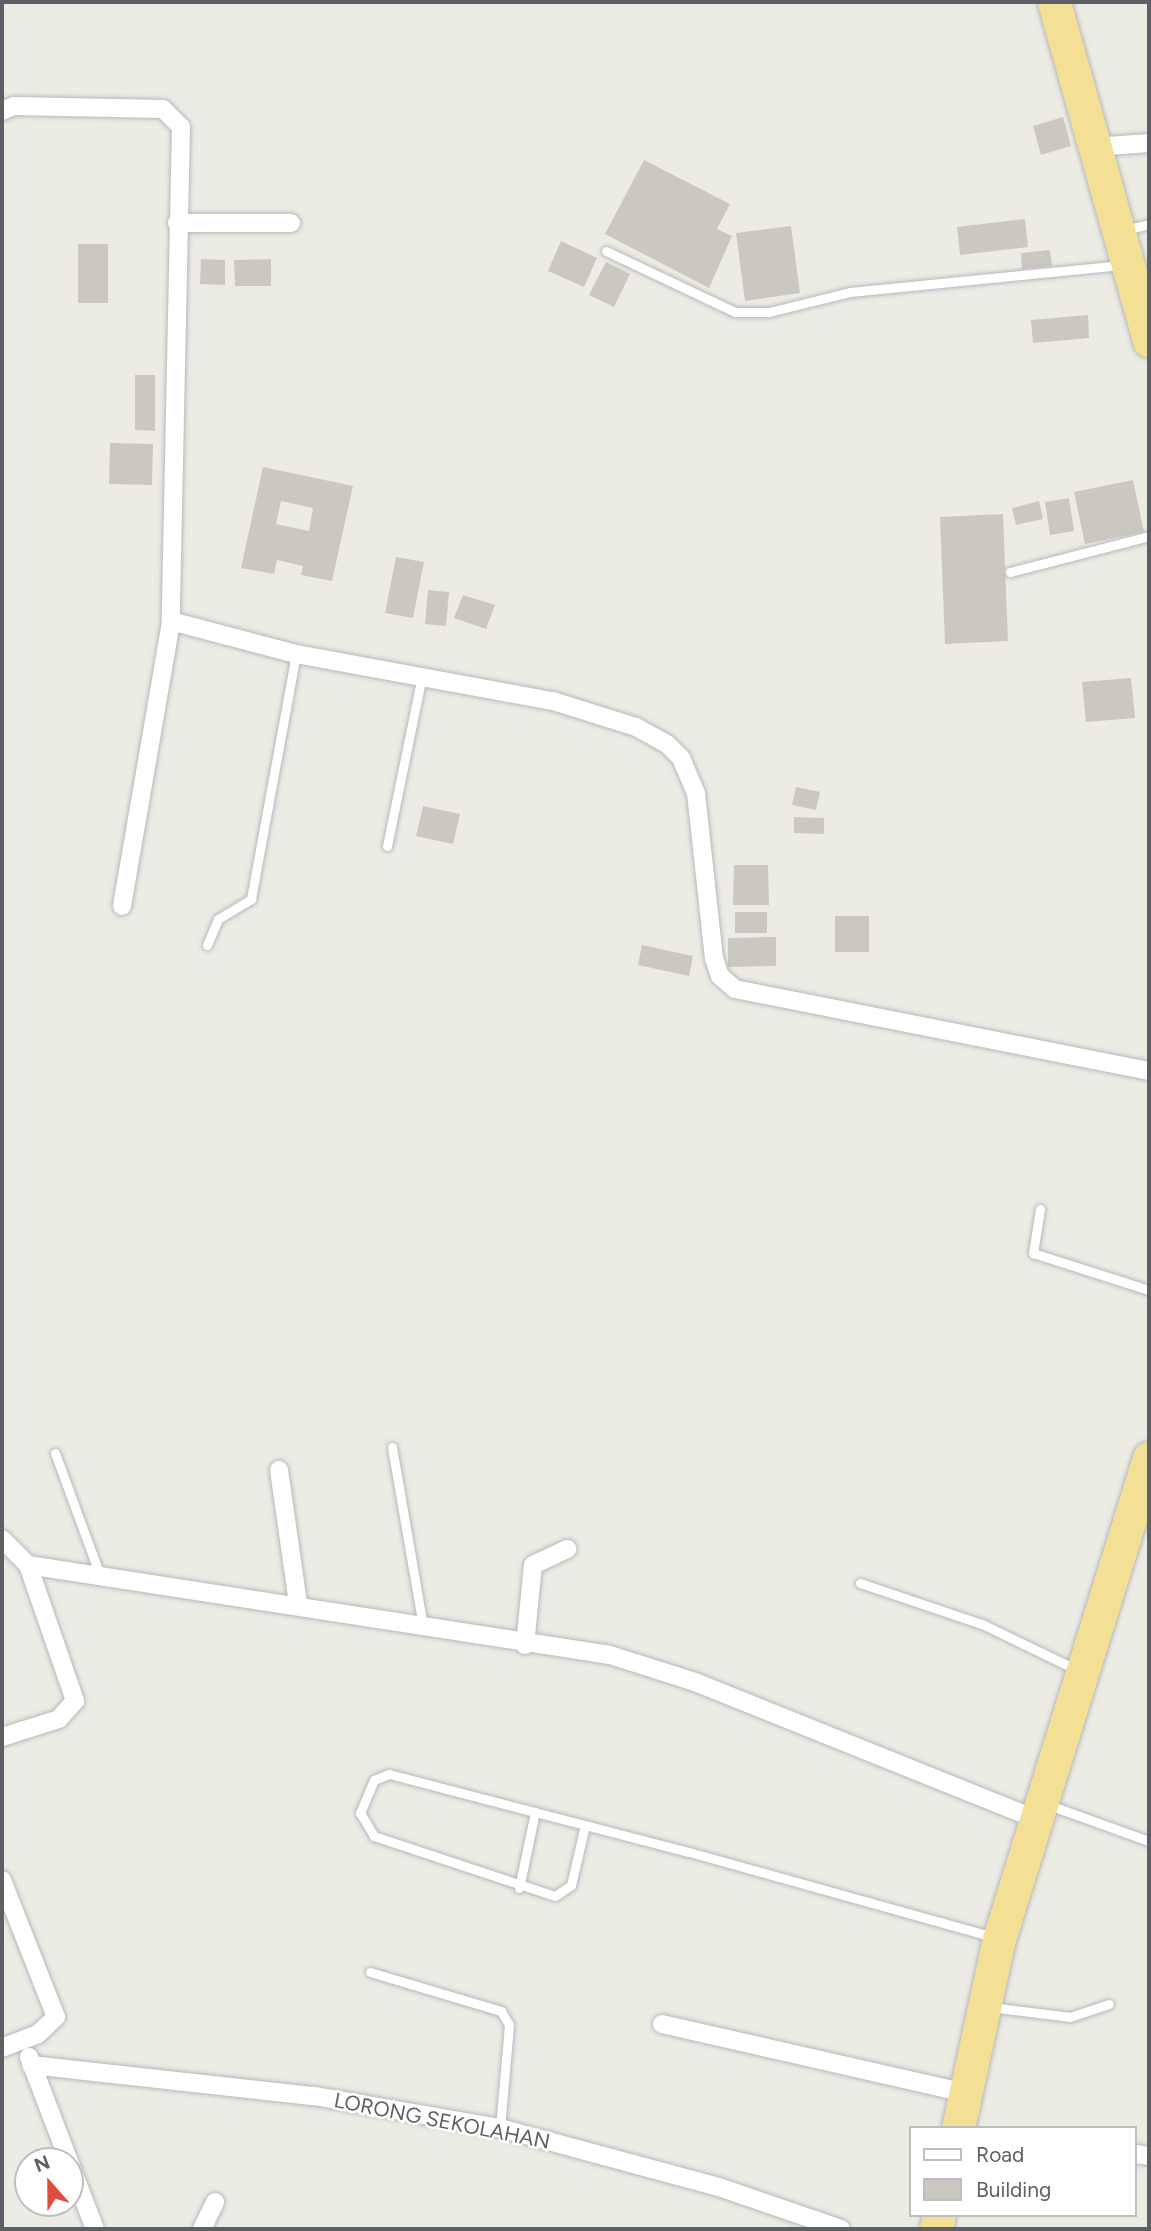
<!DOCTYPE html>
<style>
body{margin:0}
#map{position:relative;width:1151px;height:2231px;overflow:hidden;background:#edece4;font-family:Figtree,sans-serif}
div>[style]{position:absolute}
.building>*{inset:0;background:#cbc8c2}
.roads{filter:drop-shadow(0 0 2px #b6b9bd) drop-shadow(0 0 2px #b6b9bd)}
.lane>*{height:9px;margin:-4.5px;padding:0 4.5px;transform-origin:4.5px;border-radius:4.5px;background:#fff}
.street>*{height:18px;margin:-9px;padding:0 9px;transform-origin:9px;border-radius:9px;background:#fff}
.highway>*{height:33px;margin:-16.5px;padding:0 16.5px;transform-origin:16.5px;border-radius:16.5px;background:#f4e094}
span{translate:-50% -50%;white-space:nowrap;text-align:center;line-height:1.15;-webkit-text-stroke:5px #fff;paint-order:stroke}
.street-label{font-size:21px;color:#5c5f63}
.frame{position:absolute;inset:0;border:4px solid #5c5f63;pointer-events:none}
.legend{position:absolute;left:909px;top:2126px;width:228px;height:91px;box-sizing:border-box;background:#fff;border:2px solid #bebfc1;margin:0;padding:9px 12px;list-style:none;font-size:21px;color:#5c5f63}
.legend li{display:flex;align-items:center;gap:14px;height:35px}
.legend b{width:35px;border:2px solid #bebfc1}
.north{position:absolute;left:14px;top:2147px;width:70px;height:70px;box-sizing:border-box;background:#fff;border:2px solid #bebfc1;border-radius:50%;rotate:339deg;font-size:19px;font-weight:700;line-height:28px;text-align:center;color:#5c5f63}
.north::after{content:'';display:block;margin:auto;width:24px;height:32px;background:#db4f3c;clip-path:polygon(50% 0,100% 100%,50% 72%,0 100%)}
</style>
<div id="map">
<div class="building">
<div style="clip-path:polygon(1063px 117px,1071px 146px,1041px 155px,1033px 126px)"></div>
<div style="clip-path:polygon(644px 160px,730px 204px,717px 229px,732px 236px,709px 288px,605px 234px)"></div>
<div style="clip-path:polygon(1025px 219px,1028px 247px,960px 255px,957px 227px)"></div>
<div style="clip-path:polygon(791px 226px,800px 293px,745px 301px,736px 233px)"></div>
<div style="clip-path:polygon(561px 241px,597px 258px,584px 287px,548px 271px)"></div>
<div style="clip-path:polygon(78px 244px,108px 244px,108px 303px,78px 303px)"></div>
<div style="clip-path:polygon(1050px 250px,1052px 266px,1022px 269px,1021px 253px)"></div>
<div style="clip-path:polygon(201px 259px,225px 260px,225px 285px,200px 284px)"></div>
<div style="clip-path:polygon(271px 259px,271px 286px,235px 286px,234px 260px)"></div>
<div style="clip-path:polygon(606px 262px,630px 274px,614px 307px,589px 295px)"></div>
<div style="clip-path:polygon(1088px 315px,1089px 338px,1033px 343px,1031px 320px)"></div>
<div style="clip-path:polygon(135px 375px,155px 375px,155px 431px,135px 430px)"></div>
<div style="clip-path:polygon(110px 443px,153px 444px,152px 485px,109px 484px)"></div>
<div style="clip-path:polygon(evenodd,263px 467px,353px 486px,332px 581px,301px 575px,303px 566px,277px 560px,274px 574px,241px 568px,263px 467px,281px 501px,313px 508px,309px 531px,276px 524px,281px 501px)"></div>
<div style="clip-path:polygon(1133px 480px,1144px 532px,1085px 544px,1074px 492px)"></div>
<div style="clip-path:polygon(1069px 498px,1074px 531px,1050px 535px,1045px 502px)"></div>
<div style="clip-path:polygon(1039px 501px,1043px 519px,1016px 525px,1012px 508px)"></div>
<div style="clip-path:polygon(1003px 514px,1008px 641px,945px 644px,940px 517px)"></div>
<div style="clip-path:polygon(396px 557px,424px 562px,413px 618px,385px 613px)"></div>
<div style="clip-path:polygon(428px 590px,449px 592px,446px 626px,425px 624px)"></div>
<div style="clip-path:polygon(463px 595px,495px 605px,486px 629px,454px 618px)"></div>
<div style="clip-path:polygon(1131px 678px,1135px 718px,1086px 722px,1082px 682px)"></div>
<div style="clip-path:polygon(796px 787px,820px 792px,816px 810px,792px 805px)"></div>
<div style="clip-path:polygon(423px 806px,460px 814px,453px 844px,416px 836px)"></div>
<div style="clip-path:polygon(794px 817px,824px 818px,824px 834px,794px 833px)"></div>
<div style="clip-path:polygon(734px 865px,768px 865px,769px 905px,733px 905px)"></div>
<div style="clip-path:polygon(735px 912px,767px 912px,767px 933px,735px 933px)"></div>
<div style="clip-path:polygon(835px 916px,869px 916px,869px 952px,835px 952px)"></div>
<div style="clip-path:polygon(776px 937px,776px 966px,728px 967px,728px 938px)"></div>
<div style="clip-path:polygon(642px 945px,693px 956px,689px 976px,638px 965px)"></div>
</div>
<div class="roads">
<div class="lane">
<div style="left:1124px;top:230px;width:26px;rotate:-13deg"></div>
<div style="left:606px;top:251px;width:143px;rotate:25.3deg"></div>
<div style="left:735px;top:312px;width:34px"></div>
<div style="left:769px;top:312px;width:83px;rotate:-13.9deg"></div>
<div style="left:850px;top:292px;width:273px;rotate:-5.7deg"></div>
<div style="left:1010px;top:572px;width:144px;rotate:-14.5deg"></div>
<div style="left:387px;top:846px;width:174px;rotate:-78.4deg"></div>
<div style="left:207px;top:945px;width:28px;rotate:-67deg"></div>
<div style="left:218px;top:919px;width:39px;rotate:-31deg"></div>
<div style="left:251px;top:899px;width:249px;rotate:-79.6deg"></div>
<div style="left:1040px;top:1209px;width:45px;rotate:99deg"></div>
<div style="left:1033px;top:1253px;width:122px;rotate:17.7deg"></div>
<div style="left:392px;top:1447px;width:182px;rotate:80.2deg"></div>
<div style="left:55px;top:1453px;width:130px;rotate:69.8deg"></div>
<div style="left:860px;top:1583px;width:129px;rotate:18.6deg"></div>
<div style="left:982px;top:1624px;width:106px;rotate:25.8deg"></div>
<div style="left:1049px;top:1805px;width:106px;rotate:19.8deg"></div>
<div style="left:585px;top:1825px;width:62px;rotate:103.1deg"></div>
<div style="left:571px;top:1885px;width:19px;rotate:145deg"></div>
<div style="left:555px;top:1896px;width:191px;rotate:-161.7deg"></div>
<div style="left:374px;top:1836px;width:27px;rotate:-121deg"></div>
<div style="left:360px;top:1813px;width:36px;rotate:-67deg"></div>
<div style="left:374px;top:1780px;width:16px;rotate:-22deg"></div>
<div style="left:389px;top:1774px;width:151px;rotate:14.6deg"></div>
<div style="left:535px;top:1812px;width:159px;rotate:14.6deg"></div>
<div style="left:689px;top:1852px;width:316px;rotate:15.6deg"></div>
<div style="left:519px;top:1888px;width:78px;rotate:-78.1deg"></div>
<div style="left:370px;top:1972px;width:137px;rotate:16.6deg"></div>
<div style="left:501px;top:2011px;width:16px;rotate:60deg"></div>
<div style="left:509px;top:2025px;width:103px;rotate:95deg"></div>
<div style="left:990px;top:2007px;width:81px;rotate:7.1deg"></div>
<div style="left:1070px;top:2017px;width:41px;rotate:-18.4deg"></div>
</div>
<div class="street">
<div style="left:2px;top:111px;width:13px;rotate:-23deg"></div>
<div style="left:14px;top:106px;width:149px;rotate:1.2deg"></div>
<div style="left:163px;top:109px;width:25px;rotate:45deg"></div>
<div style="left:181px;top:127px;width:494px;rotate:91.2deg"></div>
<div style="left:171px;top:621px;width:129px;rotate:14.8deg"></div>
<div style="left:296px;top:654px;width:261px;rotate:10.4deg"></div>
<div style="left:553px;top:701px;width:87px;rotate:17.4deg"></div>
<div style="left:636px;top:727px;width:35px;rotate:29deg"></div>
<div style="left:667px;top:744px;width:20px;rotate:45deg"></div>
<div style="left:681px;top:758px;width:38px;rotate:67deg"></div>
<div style="left:696px;top:793px;width:166px;rotate:83.8deg"></div>
<div style="left:714px;top:958px;width:19px;rotate:72deg"></div>
<div style="left:720px;top:976px;width:20px;rotate:41deg"></div>
<div style="left:735px;top:989px;width:422px;rotate:11.2deg"></div>
<div style="left:1094px;top:147px;width:55px;rotate:-4.2deg"></div>
<div style="left:177px;top:223px;width:114px"></div>
<div style="left:122px;top:906px;width:289px;rotate:-80.2deg"></div>
<div style="left:279px;top:1470px;width:135px;rotate:81.9deg"></div>
<div style="left:2px;top:1539px;width:37px;rotate:45deg"></div>
<div style="left:28px;top:1565px;width:144px;rotate:70.9deg"></div>
<div style="left:75px;top:1701px;width:24px;rotate:132deg"></div>
<div style="left:59px;top:1719px;width:60px;rotate:162.5deg"></div>
<div style="left:28px;top:1565px;width:589px;rotate:8.79deg"></div>
<div style="left:610px;top:1655px;width:89px;rotate:17.6deg"></div>
<div style="left:695px;top:1682px;width:367px;rotate:21.9deg"></div>
<div style="left:525px;top:1645px;width:80px;rotate:-84.3deg"></div>
<div style="left:533px;top:1565px;width:38px;rotate:-25deg"></div>
<div style="left:2px;top:1880px;width:147px;rotate:68.5deg"></div>
<div style="left:56px;top:2017px;width:25px;rotate:137deg"></div>
<div style="left:38px;top:2034px;width:39px;rotate:159deg"></div>
<div style="left:662px;top:2024px;width:312px;rotate:12.8deg"></div>
<div style="left:29px;top:2057px;width:111px;rotate:69deg"></div>
<div style="left:31px;top:2065px;width:285px;rotate:6.3deg"></div>
<div style="left:314px;top:2096px;width:189px;rotate:9.8deg"></div>
<div style="left:500px;top:2128px;width:227px;rotate:15.1deg"></div>
<div style="left:719px;top:2187px;width:129px;rotate:19deg"></div>
<div style="left:1135px;top:2154px;width:14px;rotate:8deg"></div>
<div style="left:70px;top:2164px;width:70px;rotate:69deg"></div>
<div style="left:202px;top:2229px;width:30px;rotate:-64deg"></div>
</div>
<div class="highway">
<div style="left:1054px;top:2px;width:352px;rotate:74.3deg"></div>
<div style="left:958px;top:2128px;width:193px;rotate:-77.8deg"></div>
<div style="left:999px;top:1939px;width:504px;rotate:-72.68deg"></div>
<div style="left:936px;top:2229px;width:14px;rotate:-78deg"></div>
</div>
</div>
<div class="street-label">
<span style="left:442px;top:2121px;rotate:11deg">LORONG SEKOLAHAN</span>
</div>
<div class="frame"></div>
<ul class="legend">
<li><b style="height:9px;background:#fff"></b>Road</li>
<li><b style="height:19px;background:#cbc8c2"></b>Building</li>
</ul>
<div class="north">N</div>
</div>
